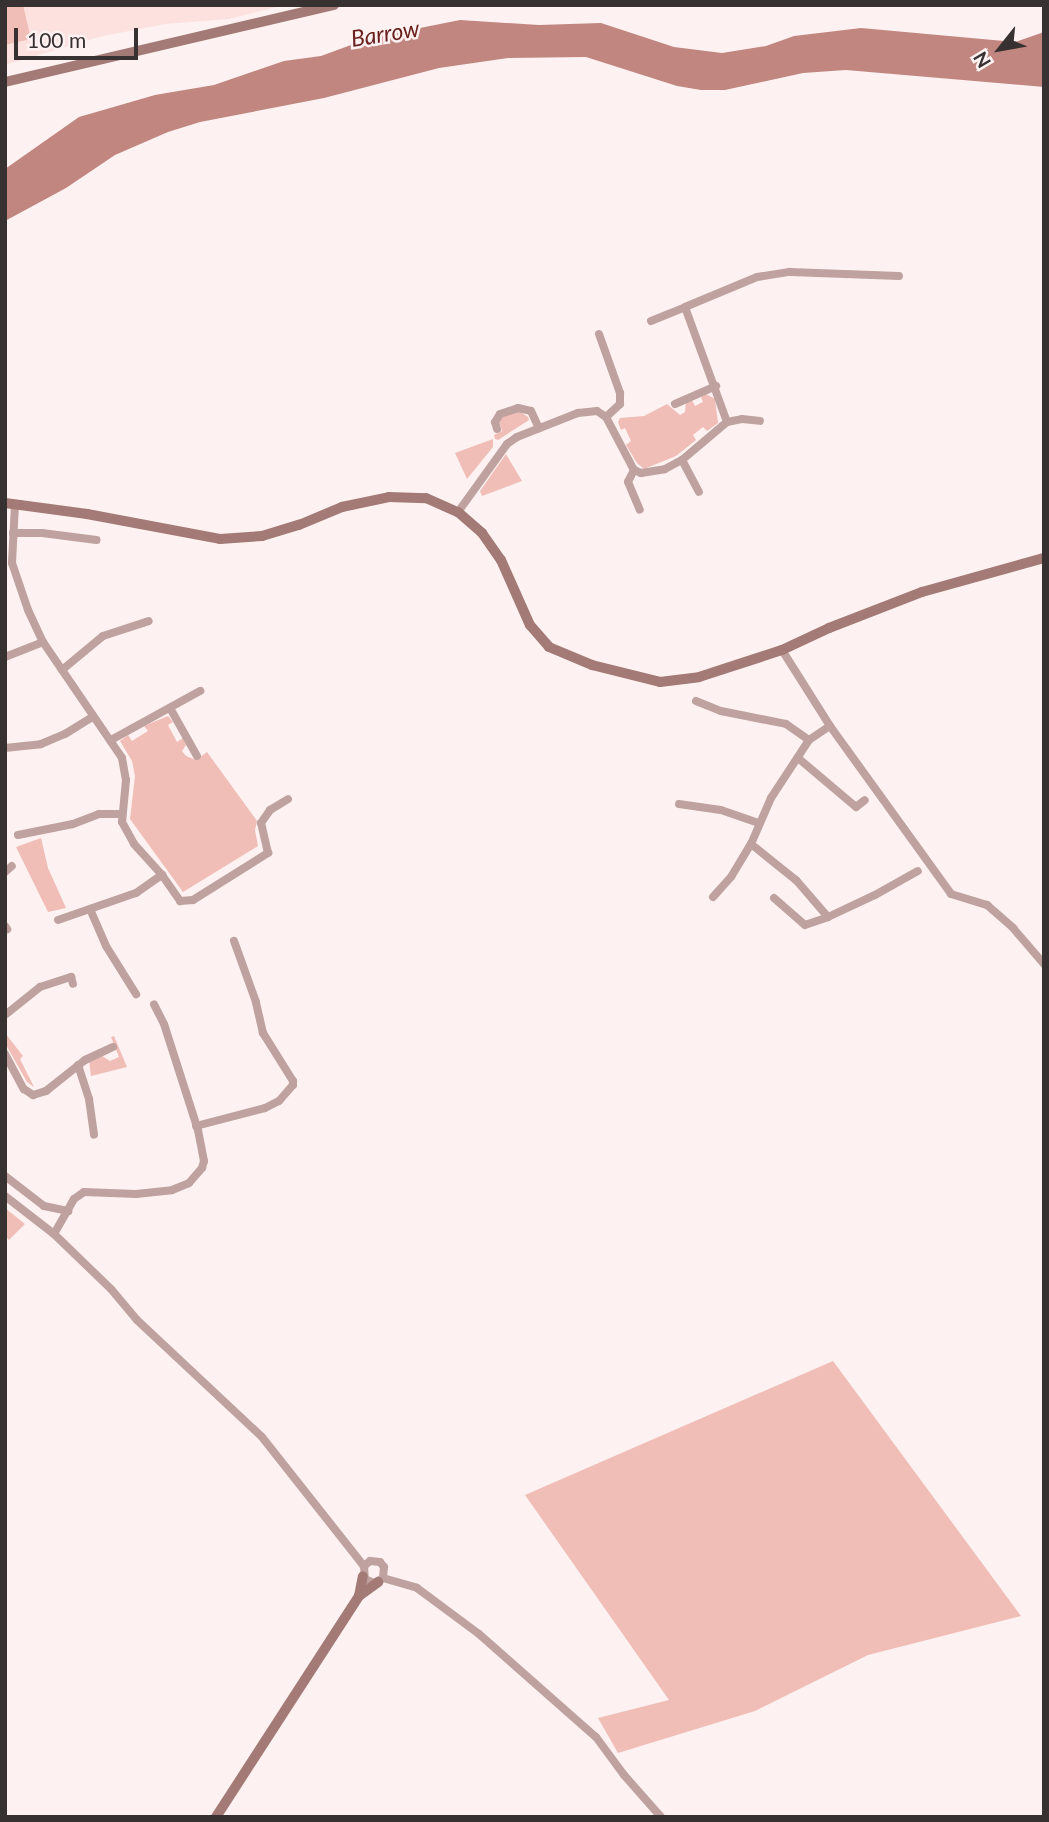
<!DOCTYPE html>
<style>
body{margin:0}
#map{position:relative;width:1049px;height:1822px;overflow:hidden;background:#fdf2f1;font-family:Lato,sans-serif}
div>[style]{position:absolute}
.built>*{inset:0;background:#fce1de}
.green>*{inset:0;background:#f0bdb7}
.water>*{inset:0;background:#c28680}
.street>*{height:8px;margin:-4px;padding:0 4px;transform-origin:4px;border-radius:4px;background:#bfa29f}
.secondary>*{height:10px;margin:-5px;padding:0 5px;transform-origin:5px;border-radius:5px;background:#a37a76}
span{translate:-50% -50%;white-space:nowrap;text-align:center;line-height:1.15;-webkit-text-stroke:5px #fdf2f1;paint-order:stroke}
.water-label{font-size:23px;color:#6a201e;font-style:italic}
.frame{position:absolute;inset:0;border:7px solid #383131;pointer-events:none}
.north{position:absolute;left:965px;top:14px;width:70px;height:70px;-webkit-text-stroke:5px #fdf2f1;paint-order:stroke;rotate:239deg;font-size:19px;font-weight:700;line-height:28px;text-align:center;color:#383131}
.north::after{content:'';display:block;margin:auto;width:24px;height:32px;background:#383131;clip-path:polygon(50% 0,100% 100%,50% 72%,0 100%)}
.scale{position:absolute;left:14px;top:28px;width:124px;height:32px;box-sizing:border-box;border:4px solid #383131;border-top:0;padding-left:9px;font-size:21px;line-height:24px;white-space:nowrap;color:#383131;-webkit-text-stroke:5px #fdf2f1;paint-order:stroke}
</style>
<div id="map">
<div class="built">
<div style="clip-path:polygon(5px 5px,284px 5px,229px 19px,165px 24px,99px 37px,5px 65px)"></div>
</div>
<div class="green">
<div style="clip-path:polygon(5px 5px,23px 5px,31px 39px,5px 45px)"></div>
<div style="clip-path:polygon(706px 394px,715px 399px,718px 423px,707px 431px,703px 427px,693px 435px,696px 440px,676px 456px,644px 469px,637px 463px,626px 445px,631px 441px,625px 428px,621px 430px,618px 422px,620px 418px,644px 416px,667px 404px,680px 415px,685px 412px,686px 402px,692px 400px,695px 406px,703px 402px,701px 397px)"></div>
<div style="clip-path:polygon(519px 411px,528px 417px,529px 420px,498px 440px,495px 439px,494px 435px,502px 431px,499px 421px,502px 417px)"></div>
<div style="clip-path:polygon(493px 439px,493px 447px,467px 479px,455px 453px)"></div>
<div style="clip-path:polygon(506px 454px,522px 481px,482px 496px,480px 491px)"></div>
<div style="clip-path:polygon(168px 716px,173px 722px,168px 725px,177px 742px,183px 738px,186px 745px,182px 751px,186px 756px,196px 760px,207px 752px,257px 821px,255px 830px,258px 846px,183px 892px,130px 819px,135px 776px,132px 761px,120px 741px,128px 735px,132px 741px,148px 731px,144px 726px)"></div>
<div style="clip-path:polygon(41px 838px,48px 868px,66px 908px,48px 912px,16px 847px)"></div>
<div style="clip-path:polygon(5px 1033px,23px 1056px,20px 1059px,34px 1087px,27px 1082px,5px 1043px)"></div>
<div style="clip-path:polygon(114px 1036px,127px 1067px,91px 1076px,89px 1061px,102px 1056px,110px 1061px,119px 1057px,111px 1037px)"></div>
<div style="clip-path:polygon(5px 1208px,25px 1224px,9px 1240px,5px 1236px)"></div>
<div style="clip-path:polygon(833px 1361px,1021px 1616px,868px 1655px,755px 1711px,618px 1753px,598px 1718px,669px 1700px,525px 1495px)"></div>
</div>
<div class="water">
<div style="clip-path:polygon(460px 20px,539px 25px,601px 23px,674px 47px,722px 53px,766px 46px,794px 36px,861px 28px,1015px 42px,1044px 32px,1044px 87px,846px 70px,803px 73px,725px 90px,701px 90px,677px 86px,586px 57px,508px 58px,439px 68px,324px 98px,200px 122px,168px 132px,115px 155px,66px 188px,5px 221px,5px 169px,79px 117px,155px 95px,214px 85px,284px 61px,321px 56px,370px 38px)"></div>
</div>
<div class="street">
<div style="left:651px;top:321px;width:37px;rotate:-22deg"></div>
<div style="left:599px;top:334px;width:63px;rotate:70.4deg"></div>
<div style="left:620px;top:393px;width:11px;rotate:90deg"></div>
<div style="left:620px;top:404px;width:19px;rotate:137deg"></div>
<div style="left:675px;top:404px;width:45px;rotate:-23.7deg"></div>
<div style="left:727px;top:422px;width:15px;rotate:-11deg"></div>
<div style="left:742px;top:419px;width:18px;rotate:6deg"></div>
<div style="left:497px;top:429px;width:7px;rotate:-106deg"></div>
<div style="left:495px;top:422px;width:9px;rotate:-58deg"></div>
<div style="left:500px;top:414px;width:19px;rotate:-18deg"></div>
<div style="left:518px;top:408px;width:13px;rotate:13deg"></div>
<div style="left:531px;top:411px;width:19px;rotate:65deg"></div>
<div style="left:682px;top:460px;width:36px;rotate:62deg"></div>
<div style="left:634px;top:470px;width:13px;rotate:117deg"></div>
<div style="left:628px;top:482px;width:30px;rotate:67deg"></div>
<div style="left:15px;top:504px;width:59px;rotate:92.9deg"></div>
<div style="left:12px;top:563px;width:50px;rotate:71.2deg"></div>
<div style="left:28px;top:610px;width:35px;rotate:65deg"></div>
<div style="left:43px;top:642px;width:140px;rotate:55.7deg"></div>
<div style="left:122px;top:758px;width:22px;rotate:80deg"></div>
<div style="left:126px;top:780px;width:42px;rotate:95.4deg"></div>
<div style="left:122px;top:822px;width:25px;rotate:61deg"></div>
<div style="left:134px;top:844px;width:42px;rotate:47.9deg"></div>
<div style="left:162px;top:875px;width:32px;rotate:55deg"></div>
<div style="left:180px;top:901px;width:13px;rotate:-4deg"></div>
<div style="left:193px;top:900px;width:89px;rotate:-32.1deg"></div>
<div style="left:268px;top:853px;width:31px;rotate:-103deg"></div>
<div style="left:261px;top:823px;width:16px;rotate:-55deg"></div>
<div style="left:270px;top:810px;width:21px;rotate:-31deg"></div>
<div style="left:458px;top:512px;width:84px;rotate:-54.2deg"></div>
<div style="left:507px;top:444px;width:12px;rotate:-35deg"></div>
<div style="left:517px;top:437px;width:66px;rotate:-21.5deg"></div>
<div style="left:578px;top:413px;width:19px;rotate:-6deg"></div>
<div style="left:597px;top:411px;width:11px;rotate:34deg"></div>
<div style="left:606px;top:417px;width:60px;rotate:62.2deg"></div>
<div style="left:634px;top:470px;width:8px;rotate:23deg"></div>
<div style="left:641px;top:473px;width:24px;rotate:-9deg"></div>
<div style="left:665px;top:469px;width:19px;rotate:-28deg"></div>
<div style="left:682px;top:460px;width:59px;rotate:-40.2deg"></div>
<div style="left:727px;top:422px;width:122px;rotate:-110.1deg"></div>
<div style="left:685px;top:307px;width:78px;rotate:-22.6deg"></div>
<div style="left:757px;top:277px;width:33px;rotate:-9deg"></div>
<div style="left:790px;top:272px;width:109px;rotate:2.1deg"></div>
<div style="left:13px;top:533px;width:29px"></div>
<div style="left:42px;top:533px;width:55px;rotate:7.3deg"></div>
<div style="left:782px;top:650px;width:90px;rotate:57.7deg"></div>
<div style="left:830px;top:726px;width:207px;rotate:54.2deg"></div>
<div style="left:951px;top:894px;width:38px;rotate:17deg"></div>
<div style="left:987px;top:905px;width:35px;rotate:41deg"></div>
<div style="left:1013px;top:928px;width:48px;rotate:49.3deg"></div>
<div style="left:5px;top:657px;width:41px;rotate:-21.5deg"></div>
<div style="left:62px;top:670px;width:53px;rotate:-39.7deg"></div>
<div style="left:103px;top:636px;width:48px;rotate:-18.1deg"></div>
<div style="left:696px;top:701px;width:27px;rotate:22deg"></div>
<div style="left:721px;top:711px;width:66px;rotate:11.3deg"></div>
<div style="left:786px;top:724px;width:28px;rotate:35deg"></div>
<div style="left:170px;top:708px;width:55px;rotate:60.6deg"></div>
<div style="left:111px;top:740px;width:102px;rotate:-28.8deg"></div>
<div style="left:5px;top:748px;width:36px;rotate:-6deg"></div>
<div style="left:41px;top:744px;width:26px;rotate:-23deg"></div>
<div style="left:65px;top:734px;width:32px;rotate:-32deg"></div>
<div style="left:798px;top:758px;width:76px;rotate:40.2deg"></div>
<div style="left:856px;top:807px;width:11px;rotate:-38deg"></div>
<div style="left:679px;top:804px;width:42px;rotate:8.1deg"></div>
<div style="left:721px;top:810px;width:39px;rotate:19deg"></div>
<div style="left:18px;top:835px;width:56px;rotate:-11.3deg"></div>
<div style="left:73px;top:824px;width:28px;rotate:-21deg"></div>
<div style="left:99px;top:814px;width:22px"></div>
<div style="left:751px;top:844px;width:58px;rotate:38.7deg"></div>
<div style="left:796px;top:880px;width:49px;rotate:49.1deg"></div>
<div style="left:828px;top:917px;width:52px;rotate:-25.1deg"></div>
<div style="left:875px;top:895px;width:49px;rotate:-29.2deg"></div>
<div style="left:5px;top:872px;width:9px;rotate:-41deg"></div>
<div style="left:713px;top:897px;width:27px;rotate:-48deg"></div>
<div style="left:731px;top:877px;width:39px;rotate:-59deg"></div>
<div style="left:751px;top:844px;width:50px;rotate:-66.5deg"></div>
<div style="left:771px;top:798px;width:69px;rotate:-56.8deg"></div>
<div style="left:809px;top:740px;width:25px;rotate:-34deg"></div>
<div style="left:774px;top:898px;width:41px;rotate:41.1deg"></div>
<div style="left:805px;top:925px;width:24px;rotate:-19deg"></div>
<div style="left:90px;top:909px;width:40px;rotate:66.6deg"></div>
<div style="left:106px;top:946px;width:57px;rotate:58deg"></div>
<div style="left:58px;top:920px;width:83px;rotate:-19.1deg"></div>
<div style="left:136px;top:893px;width:32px;rotate:-35deg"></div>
<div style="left:5px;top:926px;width:4px;rotate:56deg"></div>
<div style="left:5px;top:1015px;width:45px;rotate:-38.7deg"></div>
<div style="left:40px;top:987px;width:33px;rotate:-18deg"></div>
<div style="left:71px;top:977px;width:7px;rotate:74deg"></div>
<div style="left:5px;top:1054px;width:40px;rotate:62deg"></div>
<div style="left:24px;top:1089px;width:11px;rotate:34deg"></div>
<div style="left:33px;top:1095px;width:14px;rotate:-17deg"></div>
<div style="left:46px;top:1091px;width:50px;rotate:-38.5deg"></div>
<div style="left:85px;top:1060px;width:31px;rotate:-25deg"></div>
<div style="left:78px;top:1065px;width:36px;rotate:72deg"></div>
<div style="left:89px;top:1099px;width:36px;rotate:82deg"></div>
<div style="left:196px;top:1126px;width:71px;rotate:-14.6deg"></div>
<div style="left:265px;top:1108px;width:16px;rotate:-27deg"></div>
<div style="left:279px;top:1101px;width:21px;rotate:-49deg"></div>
<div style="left:293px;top:1085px;width:4px;rotate:-90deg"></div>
<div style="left:293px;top:1081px;width:57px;rotate:-122deg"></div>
<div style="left:263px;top:1033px;width:32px;rotate:-103deg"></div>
<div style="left:256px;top:1002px;width:65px;rotate:-109.8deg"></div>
<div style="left:5px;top:1176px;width:49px;rotate:37.6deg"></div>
<div style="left:44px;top:1206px;width:25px;rotate:12deg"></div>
<div style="left:5px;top:1196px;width:62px;rotate:37.8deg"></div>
<div style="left:54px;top:1234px;width:79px;rotate:44deg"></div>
<div style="left:111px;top:1289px;width:40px;rotate:50deg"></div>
<div style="left:137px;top:1320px;width:171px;rotate:43.1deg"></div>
<div style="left:262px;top:1437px;width:164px;rotate:51.7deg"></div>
<div style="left:364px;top:1566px;width:13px;rotate:86deg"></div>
<div style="left:365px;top:1579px;width:10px;rotate:24deg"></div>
<div style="left:374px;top:1583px;width:10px;rotate:-29deg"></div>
<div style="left:383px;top:1578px;width:11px;rotate:-85deg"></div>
<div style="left:384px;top:1567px;width:6px;rotate:-129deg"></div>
<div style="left:380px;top:1562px;width:10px;rotate:-174deg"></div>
<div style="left:370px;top:1561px;width:8px;rotate:140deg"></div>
<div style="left:54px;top:1234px;width:40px;rotate:-60.3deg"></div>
<div style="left:74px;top:1199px;width:12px;rotate:-35deg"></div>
<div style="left:84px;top:1192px;width:52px;rotate:2.2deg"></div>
<div style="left:136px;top:1194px;width:36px;rotate:-6deg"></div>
<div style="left:172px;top:1190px;width:18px;rotate:-22deg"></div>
<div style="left:189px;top:1183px;width:20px;rotate:-49deg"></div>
<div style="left:202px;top:1168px;width:7px;rotate:-74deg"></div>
<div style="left:204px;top:1161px;width:32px;rotate:-101deg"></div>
<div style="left:198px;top:1130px;width:111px;rotate:-107.8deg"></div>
<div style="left:164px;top:1024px;width:22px;rotate:-117deg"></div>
<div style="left:383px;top:1578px;width:35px;rotate:16deg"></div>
<div style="left:417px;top:1588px;width:77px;rotate:36.6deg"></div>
<div style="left:479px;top:1634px;width:156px;rotate:41.4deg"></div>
<div style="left:596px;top:1737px;width:47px;rotate:53.6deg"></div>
<div style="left:624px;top:1775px;width:56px;rotate:48.6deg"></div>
</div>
<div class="secondary">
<div style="left:5px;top:82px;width:338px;rotate:-13.2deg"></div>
<div style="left:5px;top:503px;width:83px;rotate:7.6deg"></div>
<div style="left:87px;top:514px;width:135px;rotate:10.6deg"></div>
<div style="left:220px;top:539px;width:42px;rotate:-4.1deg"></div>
<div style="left:262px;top:536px;width:39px;rotate:-17deg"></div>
<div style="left:299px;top:525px;width:47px;rotate:-22.7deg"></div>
<div style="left:342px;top:507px;width:48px;rotate:-12deg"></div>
<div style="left:389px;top:497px;width:37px;rotate:2deg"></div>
<div style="left:426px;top:498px;width:35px;rotate:24deg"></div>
<div style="left:458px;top:512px;width:32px;rotate:41deg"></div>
<div style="left:482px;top:533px;width:33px;rotate:55deg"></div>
<div style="left:501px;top:560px;width:71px;rotate:66deg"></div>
<div style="left:530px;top:625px;width:29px;rotate:49deg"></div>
<div style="left:549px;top:647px;width:47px;rotate:22.7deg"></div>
<div style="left:592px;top:665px;width:70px;rotate:14deg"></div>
<div style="left:660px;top:682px;width:39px;rotate:-7deg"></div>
<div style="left:699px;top:677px;width:87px;rotate:-18deg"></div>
<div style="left:782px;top:650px;width:52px;rotate:-25.1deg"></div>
<div style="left:829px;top:628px;width:100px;rotate:-21.2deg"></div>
<div style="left:922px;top:592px;width:127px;rotate:-15.6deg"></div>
<div style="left:359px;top:1596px;width:20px;rotate:-79deg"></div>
<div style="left:216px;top:1817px;width:263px;rotate:-57.1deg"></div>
<div style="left:359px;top:1596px;width:24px;rotate:-36deg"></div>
</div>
<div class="water-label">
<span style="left:385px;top:33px;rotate:-9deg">Barrow</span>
</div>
<div class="frame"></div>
<div class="north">N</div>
<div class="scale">100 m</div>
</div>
